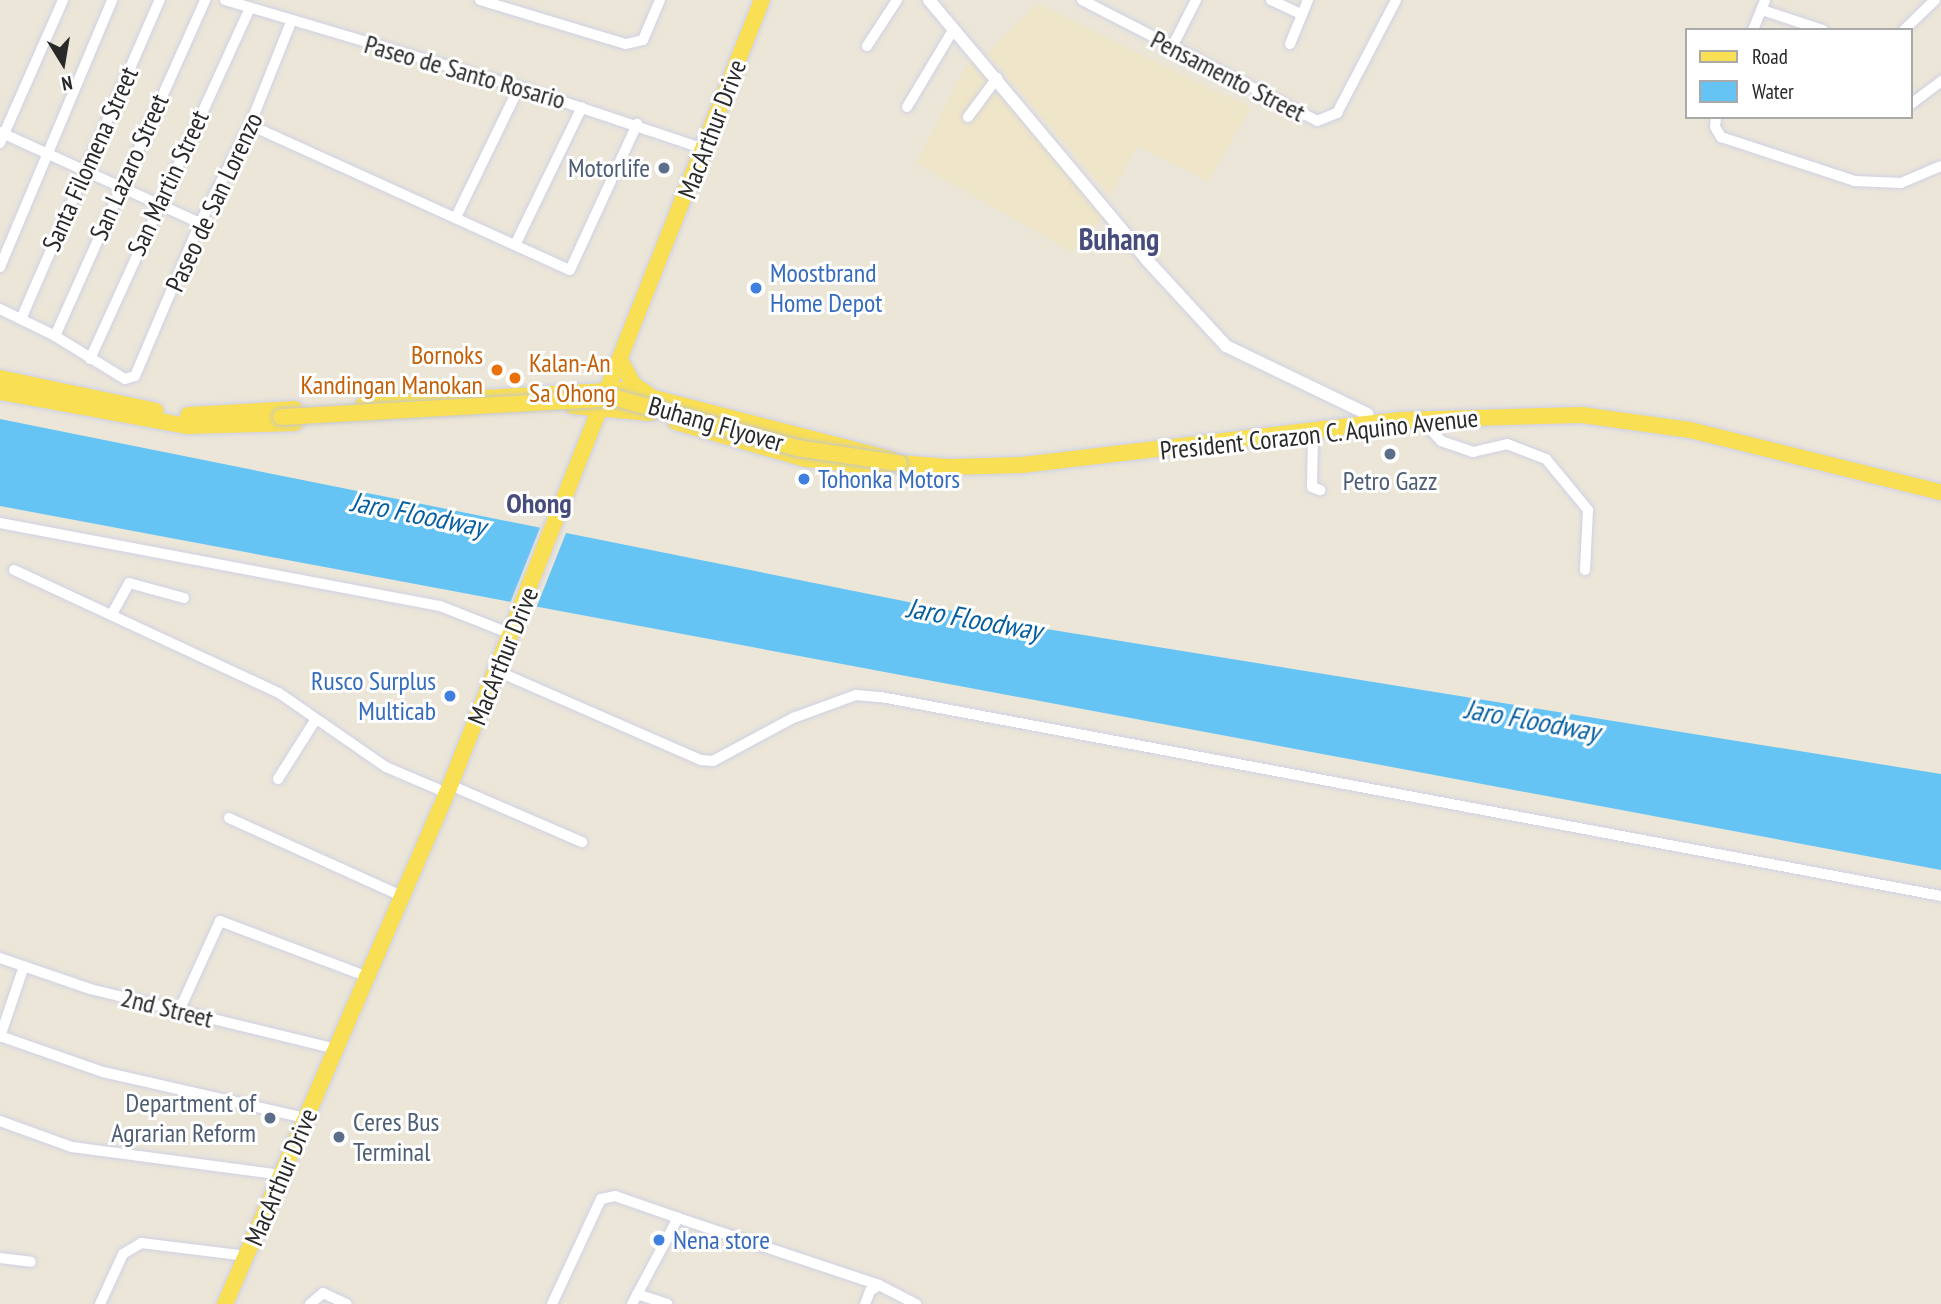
<!DOCTYPE html>
<style>
body{margin:0}
#map{position:relative;width:1941px;height:1304px;overflow:hidden;background:#ece6d9;font-family:"PT Sans Narrow",sans-serif}
div>[style]{position:absolute}
.education>*{inset:0;background:#efe5c8}
.water>*{inset:0;background:#66c4f5}
.pier>*{inset:0;background:#ece6d9}
.roads{filter:drop-shadow(0 0 2px #cfd1e3) drop-shadow(0 0 2px #cfd1e3)}
.minor>*{height:10px;margin:-5px;padding:0 5px;transform-origin:5px;border-radius:5px;background:#fff}
.tertiary>*{height:12px;margin:-6px;padding:0 6px;transform-origin:6px;border-radius:6px;background:#fff}
.primary>*{height:16px;margin:-8px;padding:0 8px;transform-origin:8px;border-radius:8px;background:#f8df53}
.bridges{filter:drop-shadow(0 0 2px #c7c7c7) drop-shadow(0 0 2px #c7c7c7)}
.primary-bridge>*{height:16px;margin:-8px;padding:0 8px;transform-origin:8px;border-radius:8px;background:#f8df53}
.dots>*{width:19px;height:19px;translate:-50% -50%;box-sizing:border-box;border:4px solid #fff;border-radius:50%}
span{translate:-50% -50%;white-space:nowrap;text-align:center;line-height:1.15;-webkit-text-stroke:6px #fff;paint-order:stroke}
.street-label{font-size:26px;color:#292929}
.service-label{font-size:26px;color:#4e5e75}
.right{translate:-100% -50%;text-align:right}
.left{translate:0 -50%;text-align:left}
.shop-label{font-size:26px;color:#366cbe}
.food-label{font-size:26px;color:#c56008}
.neighbourhood-label{font-size:28px;color:#474c7c;font-weight:700}
.water-label{font-size:28px;color:#065fa0;font-style:italic}
.quarter-label{font-size:30px;color:#474c7c;font-weight:700}
.legend{position:absolute;left:1685px;top:28px;width:228px;height:91px;box-sizing:border-box;background:#fff;border:2px solid #a9a9a9;margin:0;padding:9px 12px;list-style:none;font-size:21px;color:#292929}
.legend li{display:flex;align-items:center;gap:14px;height:35px}
.legend b{width:35px;border:2px solid #a9a9a9}
.north{position:absolute;left:28px;top:28px;width:70px;height:70px;-webkit-text-stroke:5px #fff;paint-order:stroke;rotate:169deg;font-size:19px;font-weight:700;line-height:28px;text-align:center;color:#292929}
.north::after{content:'';display:block;margin:auto;width:24px;height:32px;background:#292929;clip-path:polygon(50% 0,100% 100%,50% 72%,0 100%)}
</style>
<div id="map">
<div class="education">
<div style="clip-path:polygon(1038px 4px,1251px 108px,1208px 181px,1137px 146px,1110px 196px,987px 53px)"></div>
<div style="clip-path:polygon(971px 57px,1104px 215px,1072px 252px,916px 163px)"></div>
</div>
<div class="water">
<div style="clip-path:polygon(0 419px,1028px 626px,1941px 774px,1941px 870px,0 506px)"></div>
</div>
<div class="pier">
<div style="clip-path:polygon(542px 523px,568px 528px,535px 611px,509px 606px)"></div>
</div>
<div class="roads">
<div class="minor">
<div style="left:225px;top:0;width:307px;rotate:16.5deg"></div>
<div style="left:519px;top:87px;width:195px;rotate:18.5deg"></div>
<div style="left:480px;top:0;width:152px;rotate:16.8deg"></div>
<div style="left:626px;top:44px;width:17px;rotate:-13deg"></div>
<div style="left:643px;top:40px;width:43px;rotate:-67deg"></div>
<div style="left:1082px;top:0;width:264px;rotate:27.2deg"></div>
<div style="left:1317px;top:121px;width:22px;rotate:-22deg"></div>
<div style="left:1337px;top:113px;width:127px;rotate:-62.4deg"></div>
<div style="left:1271px;top:0;width:33px;rotate:25deg"></div>
<div style="left:1762px;top:10px;width:64px;rotate:18.2deg"></div>
<div style="left:1753px;top:30px;width:32px;rotate:-68deg"></div>
<div style="left:1904px;top:30px;width:43px;rotate:-44.1deg"></div>
<div style="left:1290px;top:44px;width:48px;rotate:-67.8deg"></div>
<div style="left:867px;top:46px;width:55px;rotate:-56.9deg"></div>
<div style="left:1171px;top:49px;width:55px;rotate:-63deg"></div>
<div style="left:1911px;top:104px;width:38px;rotate:-37deg"></div>
<div style="left:907px;top:107px;width:90px;rotate:-59.1deg"></div>
<div style="left:968px;top:117px;width:49px;rotate:-53.4deg"></div>
<div style="left:1716px;top:117px;width:10px;rotate:96deg"></div>
<div style="left:1715px;top:127px;width:12px;rotate:59deg"></div>
<div style="left:1721px;top:137px;width:141px;rotate:18.2deg"></div>
<div style="left:1855px;top:181px;width:46px;rotate:2.5deg"></div>
<div style="left:1901px;top:183px;width:43px;rotate:-23deg"></div>
<div style="left:250px;top:125px;width:351px;rotate:24.4deg"></div>
<div style="left:570px;top:270px;width:161px;rotate:-65.3deg"></div>
<div style="left:0;top:132px;width:220px;rotate:24.5deg"></div>
<div style="left:0;top:143px;width:156px;rotate:-66.2deg"></div>
<div style="left:456px;top:217px;width:144px;rotate:-64.1deg"></div>
<div style="left:515px;top:245px;width:153px;rotate:-64.1deg"></div>
<div style="left:0;top:267px;width:290px;rotate:-67.2deg"></div>
<div style="left:0;top:309px;width:61px;rotate:26.1deg"></div>
<div style="left:55px;top:336px;width:82px;rotate:31.6deg"></div>
<div style="left:125px;top:379px;width:10px;rotate:-17deg"></div>
<div style="left:135px;top:376px;width:166px;rotate:-67deg"></div>
<div style="left:200px;top:223px;width:110px;rotate:-63deg"></div>
<div style="left:250px;top:125px;width:111px;rotate:-68.3deg"></div>
<div style="left:21px;top:319px;width:348px;rotate:-66.5deg"></div>
<div style="left:55px;top:336px;width:368px;rotate:-65.9deg"></div>
<div style="left:90px;top:359px;width:386px;rotate:-65.5deg"></div>
<div style="left:1430px;top:429px;width:16px;rotate:47deg"></div>
<div style="left:1441px;top:441px;width:34px;rotate:19deg"></div>
<div style="left:1473px;top:452px;width:35px;rotate:-13deg"></div>
<div style="left:1507px;top:444px;width:42px;rotate:21deg"></div>
<div style="left:1546px;top:459px;width:66px;rotate:50.5deg"></div>
<div style="left:1588px;top:510px;width:60px;rotate:92.9deg"></div>
<div style="left:1313px;top:432px;width:55px;rotate:91deg"></div>
<div style="left:1312px;top:487px;width:9px;rotate:21deg"></div>
<div style="left:0;top:523px;width:448px;rotate:10.7deg"></div>
<div style="left:440px;top:606px;width:76px;rotate:21.5deg"></div>
<div style="left:14px;top:570px;width:292px;rotate:24.9deg"></div>
<div style="left:279px;top:693px;width:130px;rotate:34.7deg"></div>
<div style="left:386px;top:767px;width:66px;rotate:23.1deg"></div>
<div style="left:112px;top:614px;width:35px;rotate:-61deg"></div>
<div style="left:129px;top:583px;width:57px;rotate:15.3deg"></div>
<div style="left:497px;top:671px;width:223px;rotate:23.6deg"></div>
<div style="left:701px;top:760px;width:12px;rotate:5deg"></div>
<div style="left:713px;top:761px;width:91px;rotate:-28.3deg"></div>
<div style="left:793px;top:718px;width:67px;rotate:-20.1deg"></div>
<div style="left:856px;top:695px;width:25px;rotate:5deg"></div>
<div style="left:881px;top:697px;width:1079px;rotate:10.63deg"></div>
<div style="left:278px;top:779px;width:71px;rotate:-57.7deg"></div>
<div style="left:450px;top:785px;width:144px;rotate:23.4deg"></div>
<div style="left:229px;top:818px;width:192px;rotate:24.3deg"></div>
<div style="left:0;top:958px;width:95px;rotate:19deg"></div>
<div style="left:90px;top:989px;width:253px;rotate:13.7deg"></div>
<div style="left:179px;top:1011px;width:99px;rotate:-65.5deg"></div>
<div style="left:220px;top:921px;width:158px;rotate:20.7deg"></div>
<div style="left:0;top:1036px;width:109px;rotate:19.3deg"></div>
<div style="left:103px;top:1072px;width:207px;rotate:12.8deg"></div>
<div style="left:0;top:1037px;width:75px;rotate:-71.3deg"></div>
<div style="left:0;top:1121px;width:77px;rotate:19.9deg"></div>
<div style="left:72px;top:1147px;width:211px;rotate:7.6deg"></div>
<div style="left:0;top:1258px;width:31px;rotate:7deg"></div>
<div style="left:637px;top:1294px;width:32px;rotate:18deg"></div>
<div style="left:100px;top:1304px;width:55px;rotate:-65.3deg"></div>
<div style="left:123px;top:1254px;width:21px;rotate:-31deg"></div>
<div style="left:141px;top:1243px;width:107px;rotate:7deg"></div>
<div style="left:310px;top:1304px;width:17px;rotate:-40deg"></div>
<div style="left:323px;top:1293px;width:26px;rotate:25deg"></div>
<div style="left:552px;top:1304px;width:116px;rotate:-65deg"></div>
<div style="left:601px;top:1199px;width:14px;rotate:-12deg"></div>
<div style="left:615px;top:1196px;width:67px;rotate:19.2deg"></div>
<div style="left:632px;top:1304px;width:98px;rotate:-61.9deg"></div>
<div style="left:678px;top:1218px;width:212px;rotate:18.4deg"></div>
<div style="left:879px;top:1285px;width:42px;rotate:27.2deg"></div>
<div style="left:865px;top:1304px;width:14px;rotate:-69deg"></div>
<div style="left:870px;top:1291px;width:11px;rotate:-34deg"></div>
</div>
<div class="tertiary">
<div style="left:929px;top:0;width:339px;rotate:50deg"></div>
<div style="left:1147px;top:260px;width:117px;rotate:47.4deg"></div>
<div style="left:1226px;top:346px;width:157px;rotate:25.7deg"></div>
</div>
<div class="primary">
<div style="left:621px;top:362px;width:26px;rotate:61deg"></div>
<div style="left:634px;top:385px;width:17px;rotate:33deg"></div>
<div style="left:0;top:378px;width:159px;rotate:11.9deg"></div>
<div style="left:0;top:392px;width:191px;rotate:10.3deg"></div>
<div style="left:188px;top:426px;width:107px;rotate:-1.6deg"></div>
<div style="left:363px;top:405px;width:260px;rotate:-3.3deg"></div>
<div style="left:623px;top:390px;width:276px;rotate:14.5deg"></div>
<div style="left:573px;top:406px;width:78px;rotate:5.1deg"></div>
<div style="left:188px;top:415px;width:107px;rotate:-3.2deg"></div>
<div style="left:676px;top:422px;width:135px;rotate:15.9deg"></div>
<div style="left:806px;top:459px;width:62px;rotate:6.4deg"></div>
<div style="left:868px;top:466px;width:31px;rotate:-6deg"></div>
<div style="left:899px;top:463px;width:51px;rotate:4.5deg"></div>
<div style="left:950px;top:467px;width:72px;rotate:-1.6deg"></div>
<div style="left:1022px;top:465px;width:382px;rotate:-6.8deg"></div>
<div style="left:1401px;top:420px;width:181px;rotate:-1.6deg"></div>
<div style="left:1582px;top:415px;width:109px;rotate:7.9deg"></div>
<div style="left:1690px;top:430px;width:259px;rotate:13.9deg"></div>
<div style="left:225px;top:1304px;width:557px;rotate:-66.52deg"></div>
<div style="left:447px;top:793px;width:853px;rotate:-68.34deg"></div>
</div>
</div>
<div class="bridges">
<div class="primary-bridge">
<div style="left:281px;top:417px;width:336px;rotate:-3.2deg"></div>
<div style="left:616px;top:398px;width:188px;rotate:15.4deg"></div>
<div style="left:797px;top:448px;width:103px;rotate:8.4deg"></div>
</div>
</div>
<div class="dots">
<div style="left:664px;top:168px;background:#5c6f8a"></div>
<div style="left:756px;top:288px;background:#3f7fe0"></div>
<div style="left:497px;top:370px;background:#e8710a"></div>
<div style="left:515px;top:378px;background:#e8710a"></div>
<div style="left:1390px;top:454px;background:#5c6f8a"></div>
<div style="left:804px;top:479px;background:#3f7fe0"></div>
<div style="left:450px;top:696px;background:#3f7fe0"></div>
<div style="left:270px;top:1118px;background:#5c6f8a"></div>
<div style="left:339px;top:1137px;background:#5c6f8a"></div>
<div style="left:659px;top:1240px;background:#3f7fe0"></div>
</div>
<div class="street-label">
<span style="left:465px;top:72px;rotate:16deg">Paseo de Santo Rosario</span>
<span style="left:1228px;top:76px;rotate:27deg">Pensamento Street</span>
<span style="left:712px;top:129px;rotate:-69deg">MacArthur Drive</span>
<span style="left:90px;top:159px;rotate:-66deg">Santa Filomena Street</span>
<span style="left:129px;top:167px;rotate:-66deg">San Lazaro Street</span>
<span style="left:168px;top:183px;rotate:-65deg">San Martin Street</span>
<span style="left:214px;top:202px;rotate:-65deg">Paseo de San Lorenzo</span>
<span style="left:716px;top:424px;rotate:16deg">Buhang Flyover</span>
<span style="left:1319px;top:434px;rotate:-6deg">President Corazon C. Aquino Avenue</span>
<span style="left:503px;top:656px;rotate:-68deg">MacArthur Drive</span>
<span style="left:167px;top:1008px;rotate:14deg">2nd Street</span>
<span style="left:281px;top:1177px;rotate:-67deg">MacArthur Drive</span>
</div>
<div class="service-label">
<span class="right" style="left:650px;top:168px">Motorlife</span>
<span style="left:1390px;top:481px">Petro Gazz</span>
<span class="right" style="left:256px;top:1118px">Department of<br>Agrarian Reform</span>
<span class="left" style="left:353px;top:1137px">Ceres Bus<br>Terminal</span>
</div>
<div class="shop-label">
<span class="left" style="left:770px;top:288px">Moostbrand<br>Home Depot</span>
<span class="left" style="left:818px;top:479px">Tohonka Motors</span>
<span class="right" style="left:436px;top:696px">Rusco Surplus<br>Multicab</span>
<span class="left" style="left:673px;top:1240px">Nena store</span>
</div>
<div class="food-label">
<span class="right" style="left:483px;top:370px">Bornoks<br>Kandingan Manokan</span>
<span class="left" style="left:529px;top:378px">Kalan-An<br>Sa Ohong</span>
</div>
<div class="neighbourhood-label">
<span style="left:539px;top:503px">Ohong</span>
</div>
<div class="water-label">
<span style="left:418px;top:514px;rotate:11deg">Jaro Floodway</span>
<span style="left:974px;top:619px;rotate:10deg">Jaro Floodway</span>
<span style="left:1532px;top:720px;rotate:10deg">Jaro Floodway</span>
</div>
<div class="quarter-label">
<span style="left:1119px;top:239px">Buhang</span>
</div>
<ul class="legend">
<li><b style="height:9px;background:#f8df53"></b>Road</li>
<li><b style="height:19px;background:#66c4f5"></b>Water</li>
</ul>
<div class="north">N</div>
</div>
